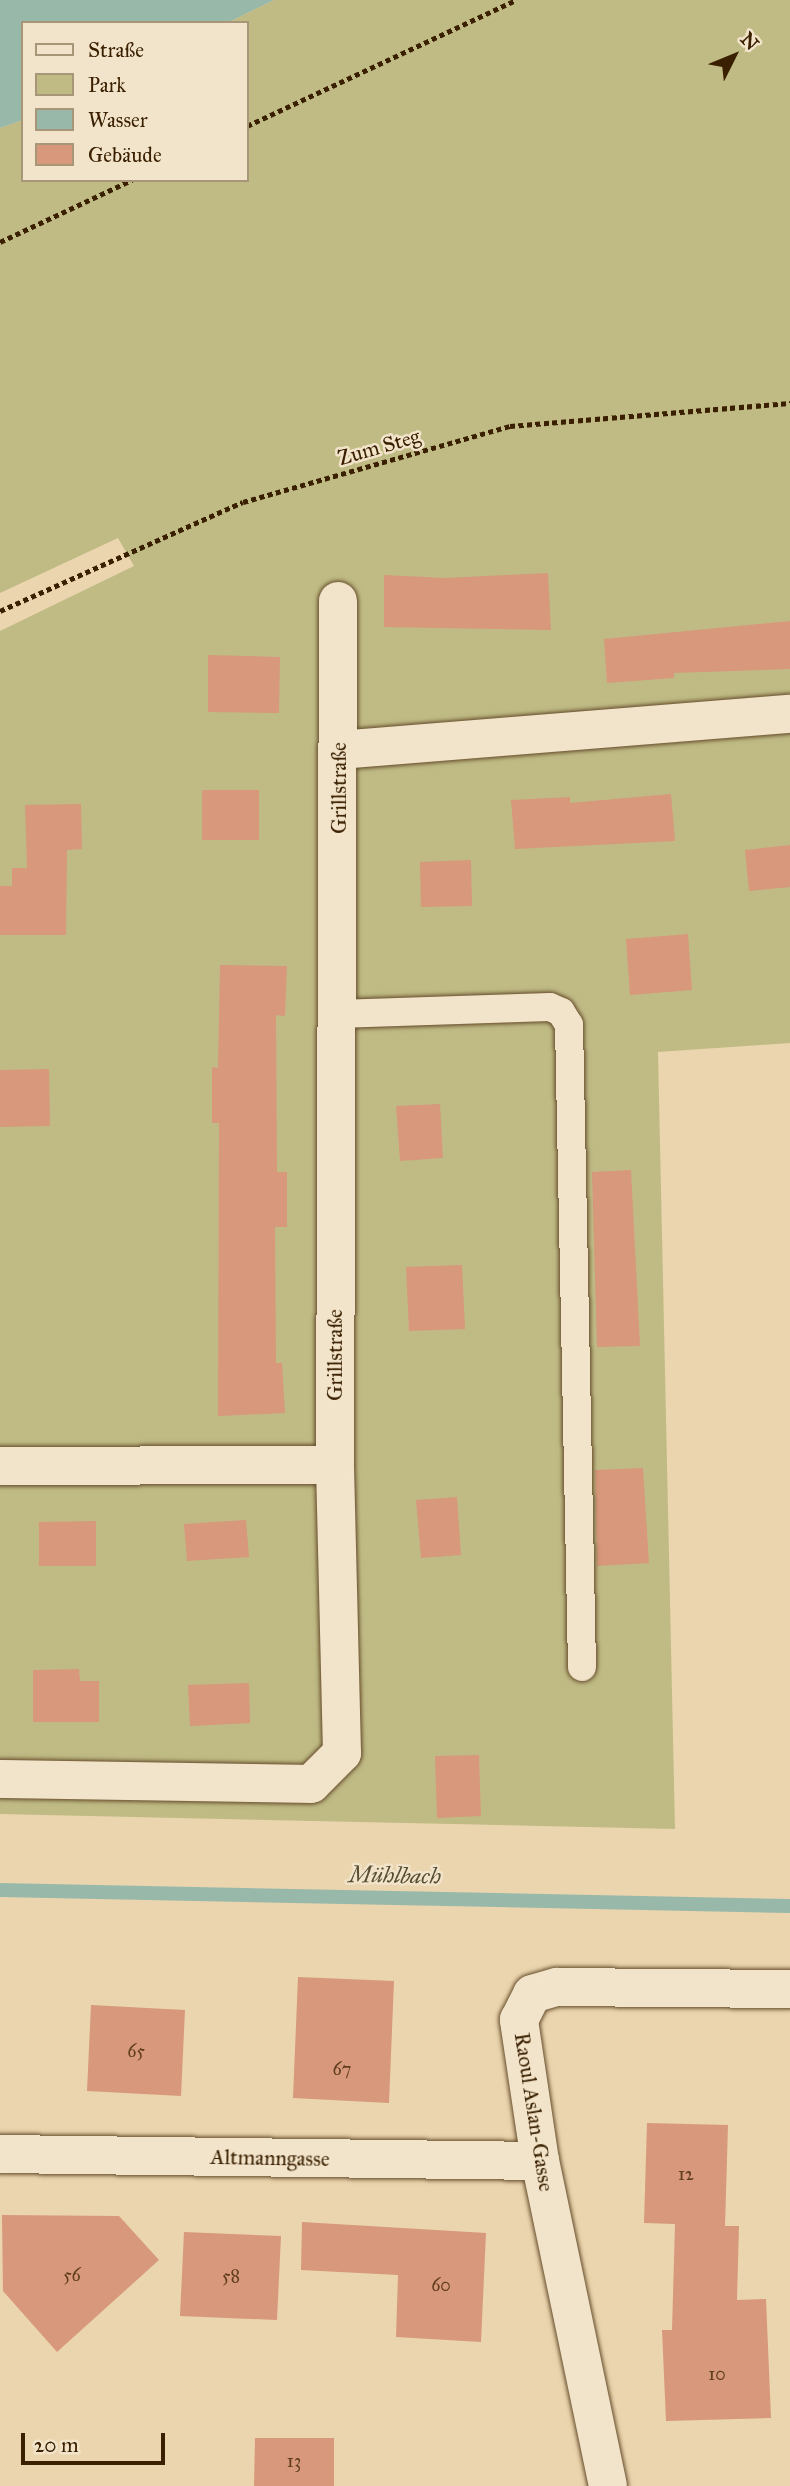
<!DOCTYPE html>
<meta charset="utf-8">
<style>
body{margin:0}
#map{position:relative;width:790px;height:2486px;overflow:hidden;background:#ebd5ae;font-family:"IM FELL Great Primer",serif}
div>[style]{position:absolute}
.green>*{inset:0;background:#c0bb85}
.water>*{inset:0;background:#98b9aa}
.stream>*{height:14px;margin:-7px;padding:0 7px;transform-origin:7px;border-radius:7px;background:#98b9aa}
.building>*{inset:0;background:#d7987b}
.path>*{height:4.5px;margin-top:-2.25px;transform-origin:0;background:repeating-linear-gradient(90deg,#3a2000 0 5px,transparent 0 8.5px)}
.roads{filter:drop-shadow(0 0 2px #664d2c) drop-shadow(0 0 2px #664d2c)}
.lane>*{height:28px;margin:-14px;padding:0 14px;transform-origin:14px;border-radius:14px;background:#f2e4ca}
.street>*{height:38px;margin:-19px;padding:0 19px;transform-origin:19px;border-radius:19px;background:#f2e4ca}
span{translate:-50% -50%;white-space:nowrap;text-align:center;line-height:1.15;-webkit-text-stroke:5px #f2e4ca;paint-order:stroke}
.number-label{font-size:18px;color:#613e1f}
.number-label span{-webkit-text-stroke-width:0}
.street-label{font-size:21px;color:#3a2000}
.water-label{font-size:23px;color:#564e33;font-style:italic}
.legend{position:absolute;left:21px;top:21px;width:228px;height:161px;box-sizing:border-box;background:#f2e4ca;border:2px solid #a89679;margin:0;padding:9px 12px;list-style:none;font-size:21px;color:#3a2000}
.legend li{display:flex;align-items:center;gap:14px;height:35px}
.legend b{width:35px;border:2px solid #a89679}
.north{position:absolute;left:699px;top:21px;width:70px;height:70px;-webkit-text-stroke:5px #f2e4ca;paint-order:stroke;rotate:47deg;font-size:19px;font-weight:700;line-height:28px;text-align:center;color:#3a2000}
.north::after{content:'';display:block;margin:auto;width:24px;height:32px;background:#3a2000;clip-path:polygon(50% 0,100% 100%,50% 72%,0 100%)}
.scale{position:absolute;left:21px;top:2433px;width:144px;height:32px;box-sizing:border-box;border:4px solid #3a2000;border-top:0;padding-left:9px;font-size:21px;line-height:24px;white-space:nowrap;color:#3a2000;-webkit-text-stroke:5px #f2e4ca;paint-order:stroke}
</style>
<div id="map">
<div class="green">
<div style="clip-path:polygon(274px 0,790px 0,790px 1043px,658px 1052px,675px 1829px,0 1814px,0 631px,134px 566px,118px 538px,0 593px,0 128px,23px 120px,23px 180px,247px 180px,247px 23px,227px 23px)"></div>
</div>
<div class="water">
<div style="clip-path:polygon(0 0,274px 0,227px 23px,23px 23px,23px 120px,0 128px)"></div>
</div>
<div class="stream">
<div style="left:0;top:1890px;width:790px;rotate:1.16deg"></div>
</div>
<div class="building">
<div style="clip-path:polygon(548px 573px,551px 630px,384px 627px,384px 575px,446px 578px)"></div>
<div style="clip-path:polygon(790px 621px,790px 669px,674px 673px,674px 678px,607px 683px,604px 639px)"></div>
<div style="clip-path:polygon(208px 655px,280px 657px,279px 713px,208px 712px)"></div>
<div style="clip-path:polygon(202px 790px,259px 790px,259px 840px,202px 840px)"></div>
<div style="clip-path:polygon(671px 794px,675px 841px,515px 849px,511px 800px,570px 797px,570px 803px)"></div>
<div style="clip-path:polygon(81px 804px,82px 849px,67px 850px,66px 935px,0 935px,0 886px,12px 886px,12px 868px,27px 868px,25px 805px)"></div>
<div style="clip-path:polygon(790px 845px,790px 887px,749px 891px,745px 850px)"></div>
<div style="clip-path:polygon(471px 860px,472px 906px,421px 907px,420px 862px)"></div>
<div style="clip-path:polygon(688px 934px,692px 990px,630px 995px,626px 939px)"></div>
<div style="clip-path:polygon(220px 965px,287px 966px,285px 1016px,276px 1015px,277px 1172px,287px 1172px,287px 1227px,275px 1227px,276px 1363px,282px 1363px,285px 1413px,218px 1416px,219px 1123px,212px 1123px,212px 1067px,218px 1068px)"></div>
<div style="clip-path:polygon(49px 1069px,50px 1126px,0 1127px,0 1070px)"></div>
<div style="clip-path:polygon(440px 1104px,443px 1158px,400px 1161px,396px 1106px)"></div>
<div style="clip-path:polygon(631px 1170px,640px 1346px,597px 1347px,592px 1172px)"></div>
<div style="clip-path:polygon(462px 1265px,465px 1329px,409px 1331px,406px 1267px)"></div>
<div style="clip-path:polygon(643px 1468px,649px 1563px,597px 1566px,595px 1470px)"></div>
<div style="clip-path:polygon(457px 1497px,461px 1555px,421px 1558px,416px 1500px)"></div>
<div style="clip-path:polygon(246px 1520px,249px 1557px,187px 1561px,184px 1524px)"></div>
<div style="clip-path:polygon(96px 1521px,96px 1566px,39px 1566px,39px 1522px)"></div>
<div style="clip-path:polygon(79px 1669px,80px 1681px,99px 1681px,99px 1722px,33px 1722px,33px 1670px)"></div>
<div style="clip-path:polygon(249px 1683px,250px 1723px,190px 1726px,188px 1685px)"></div>
<div style="clip-path:polygon(479px 1755px,481px 1816px,437px 1818px,435px 1756px)"></div>
<div style="clip-path:polygon(298px 1977px,394px 1981px,389px 2103px,293px 2098px)"></div>
<div style="clip-path:polygon(91px 2005px,185px 2010px,181px 2096px,87px 2091px)"></div>
<div style="clip-path:polygon(647px 2123px,728px 2125px,725px 2226px,739px 2226px,737px 2300px,766px 2299px,771px 2418px,666px 2421px,662px 2330px,672px 2330px,675px 2224px,644px 2223px)"></div>
<div style="clip-path:polygon(2px 2215px,119px 2216px,159px 2260px,57px 2352px,3px 2291px)"></div>
<div style="clip-path:polygon(302px 2222px,486px 2233px,481px 2342px,396px 2337px,398px 2275px,301px 2270px)"></div>
<div style="clip-path:polygon(184px 2232px,281px 2236px,277px 2320px,180px 2316px)"></div>
<div style="clip-path:polygon(255px 2438px,334px 2438px,334px 2486px,254px 2486px)"></div>
</div>
<div class="path">
<div style="left:247px;top:126px;width:297px;rotate:-25.1deg"></div>
<div style="left:0;top:242px;width:146px;rotate:-25.2deg"></div>
<div style="left:0;top:611px;width:266px;rotate:-24.2deg"></div>
<div style="left:243px;top:502px;width:278px;rotate:-15.9deg"></div>
<div style="left:510px;top:426px;width:281px;rotate:-4.7deg"></div>
</div>
<div class="roads">
<div class="lane">
<div style="left:337px;top:1014px;width:213px;rotate:-1.9deg"></div>
<div style="left:550px;top:1007px;width:12px;rotate:24deg"></div>
<div style="left:561px;top:1012px;width:15px;rotate:58deg"></div>
<div style="left:569px;top:1025px;width:642px;rotate:88.84deg"></div>
</div>
<div class="street">
<div style="left:339px;top:750px;width:452px;rotate:-4.6deg"></div>
<div style="left:0;top:1466px;width:335px;rotate:-0.2deg"></div>
<div style="left:0;top:1779px;width:311px;rotate:0.9deg"></div>
<div style="left:311px;top:1784px;width:44px;rotate:-45deg"></div>
<div style="left:342px;top:1753px;width:288px;rotate:-91.4deg"></div>
<div style="left:335px;top:1465px;width:864px;rotate:-89.8deg"></div>
<div style="left:0;top:2154px;width:540px;rotate:0.74deg"></div>
<div style="left:608px;top:2486px;width:332px;rotate:-101.8deg"></div>
<div style="left:540px;top:2161px;width:143px;rotate:-98.5deg"></div>
<div style="left:519px;top:2020px;width:29px;rotate:-63deg"></div>
<div style="left:532px;top:1994px;width:26px;rotate:-16deg"></div>
<div style="left:557px;top:1987px;width:233px;rotate:0.5deg"></div>
</div>
</div>
<div class="number-label">
<span style="left:136px;top:2051px">65</span>
<span style="left:342px;top:2069px">67</span>
<span style="left:686px;top:2174px">12</span>
<span style="left:72px;top:2275px">56</span>
<span style="left:231px;top:2276px">58</span>
<span style="left:441px;top:2285px">60</span>
<span style="left:717px;top:2374px">10</span>
<span style="left:294px;top:2461px">13</span>
</div>
<div class="street-label">
<span style="left:379px;top:447px;rotate:-16deg">Zum Steg</span>
<span style="left:339px;top:788px;rotate:-90deg">Grillstraße</span>
<span style="left:335px;top:1355px;rotate:-90deg">Grillstraße</span>
<span style="left:534px;top:2112px;rotate:81deg">Raoul Aslan-Gasse</span>
<span style="left:270px;top:2158px;rotate:1deg">Altmanngasse</span>
</div>
<div class="water-label">
<span style="left:395px;top:1875px;rotate:1deg">Mühlbach</span>
</div>
<ul class="legend">
<li><b style="height:9px;background:#f2e4ca"></b>Straße</li>
<li><b style="height:19px;background:#c0bb85"></b>Park</li>
<li><b style="height:19px;background:#98b9aa"></b>Wasser</li>
<li><b style="height:19px;background:#d7987b"></b>Gebäude</li>
</ul>
<div class="north">N</div>
<div class="scale">20 m</div>
</div>
